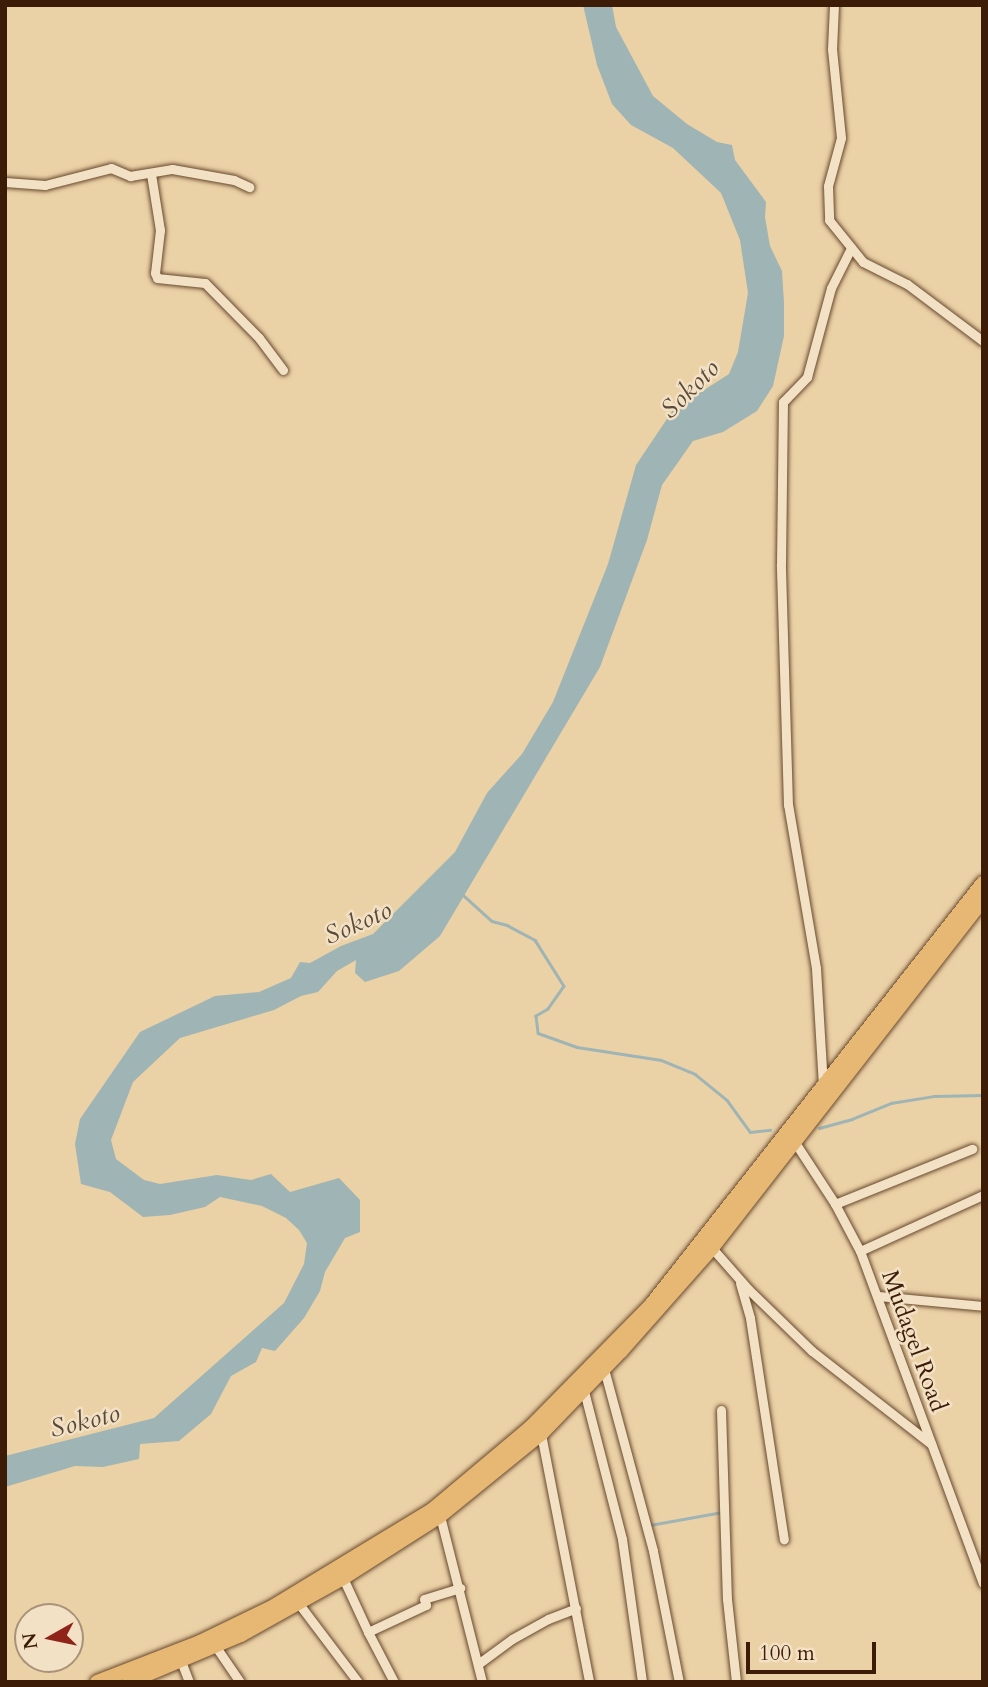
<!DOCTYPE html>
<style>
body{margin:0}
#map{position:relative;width:988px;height:1687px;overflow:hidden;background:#ebd1a6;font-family:Cardo,serif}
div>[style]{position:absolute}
.water>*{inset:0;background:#9fb4b4}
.stream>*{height:2.5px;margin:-1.25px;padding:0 1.25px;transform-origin:1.25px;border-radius:1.25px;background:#9fb4b4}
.roads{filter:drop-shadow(0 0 2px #68492e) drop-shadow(0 0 2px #68492e)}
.minor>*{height:9px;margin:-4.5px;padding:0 4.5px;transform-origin:4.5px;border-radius:4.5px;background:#f2e1c5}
.primary>*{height:14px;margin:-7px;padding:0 7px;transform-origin:7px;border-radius:7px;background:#e6b873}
span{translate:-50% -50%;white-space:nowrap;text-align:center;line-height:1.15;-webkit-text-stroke:5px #f2e1c5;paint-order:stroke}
.street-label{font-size:24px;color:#3c1c06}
.water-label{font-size:26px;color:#5a4a3a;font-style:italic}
.frame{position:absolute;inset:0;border:7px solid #3c1c06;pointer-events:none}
.north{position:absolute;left:14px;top:1603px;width:70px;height:70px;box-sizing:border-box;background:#f2e1c5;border:2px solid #a99279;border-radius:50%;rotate:261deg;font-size:19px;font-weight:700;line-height:28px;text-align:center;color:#3c1c06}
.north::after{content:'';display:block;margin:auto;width:24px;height:32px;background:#8f2418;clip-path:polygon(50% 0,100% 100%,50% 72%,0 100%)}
.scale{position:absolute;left:746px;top:1642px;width:130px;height:32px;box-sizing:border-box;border:4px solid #3c1c06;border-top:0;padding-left:9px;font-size:21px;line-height:24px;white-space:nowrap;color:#3c1c06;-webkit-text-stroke:5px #f2e1c5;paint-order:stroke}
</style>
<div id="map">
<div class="water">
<div style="clip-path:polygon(583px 5px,612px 5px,616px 27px,653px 96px,687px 124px,717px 142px,732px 145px,735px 160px,766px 202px,765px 217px,770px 246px,782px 271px,784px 303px,784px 336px,773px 386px,757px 411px,723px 432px,693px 441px,662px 485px,647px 540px,600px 667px,440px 936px,399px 971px,365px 982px,355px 973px,356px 960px,337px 971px,318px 992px,301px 996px,274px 1010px,180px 1038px,133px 1082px,111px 1140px,116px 1159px,144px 1180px,160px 1184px,217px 1175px,251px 1180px,271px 1174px,290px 1192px,339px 1178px,360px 1200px,360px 1232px,345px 1238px,325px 1272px,320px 1291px,304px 1318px,275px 1351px,262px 1348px,256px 1362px,231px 1376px,211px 1414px,179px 1441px,140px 1444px,139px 1459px,103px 1467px,75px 1466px,5px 1487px,5px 1456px,154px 1418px,284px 1303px,304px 1264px,307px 1243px,299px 1230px,286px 1218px,262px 1206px,220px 1197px,205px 1207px,170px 1215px,143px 1217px,110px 1192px,81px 1184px,75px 1144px,80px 1119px,140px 1032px,215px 996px,259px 992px,291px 978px,300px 962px,310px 963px,341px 946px,373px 934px,455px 852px,487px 793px,522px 754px,553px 702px,608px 564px,636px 465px,673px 410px,729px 374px,738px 352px,748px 293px,740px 240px,721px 193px,673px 148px,631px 125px,612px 104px,597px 65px)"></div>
</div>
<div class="stream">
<div style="left:462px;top:894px;width:40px;rotate:42deg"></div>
<div style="left:492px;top:921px;width:16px;rotate:15deg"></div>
<div style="left:507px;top:925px;width:32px;rotate:28deg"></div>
<div style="left:535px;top:940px;width:54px;rotate:57.8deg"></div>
<div style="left:564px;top:986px;width:28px;rotate:125deg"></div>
<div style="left:548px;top:1009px;width:14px;rotate:150deg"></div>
<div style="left:536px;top:1016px;width:17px;rotate:83deg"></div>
<div style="left:538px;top:1033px;width:41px;rotate:19.7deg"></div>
<div style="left:577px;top:1047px;width:85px;rotate:8.8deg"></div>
<div style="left:661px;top:1060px;width:37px;rotate:22deg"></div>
<div style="left:695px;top:1074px;width:41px;rotate:39.1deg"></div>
<div style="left:727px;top:1100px;width:39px;rotate:54deg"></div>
<div style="left:750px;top:1132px;width:20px;rotate:-6deg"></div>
<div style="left:819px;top:1128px;width:34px;rotate:-15deg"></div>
<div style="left:852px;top:1119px;width:42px;rotate:-22.3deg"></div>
<div style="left:891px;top:1103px;width:44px;rotate:-9.2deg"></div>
<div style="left:934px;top:1096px;width:49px;rotate:-1.2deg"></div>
<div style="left:650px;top:1525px;width:73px;rotate:-10.2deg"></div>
</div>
<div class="roads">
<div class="minor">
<div style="left:834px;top:5px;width:44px;rotate:92.6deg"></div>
<div style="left:832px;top:49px;width:89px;rotate:84.2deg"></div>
<div style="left:841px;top:138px;width:50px;rotate:105.2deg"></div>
<div style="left:828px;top:186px;width:34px;rotate:88deg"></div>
<div style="left:829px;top:220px;width:54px;rotate:51deg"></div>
<div style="left:863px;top:262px;width:49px;rotate:26.6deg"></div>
<div style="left:907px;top:284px;width:95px;rotate:36.9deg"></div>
<div style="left:151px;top:174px;width:57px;rotate:80.9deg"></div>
<div style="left:160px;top:230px;width:43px;rotate:96.6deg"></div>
<div style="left:155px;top:273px;width:5px;rotate:68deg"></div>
<div style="left:157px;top:278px;width:48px;rotate:5.9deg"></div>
<div style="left:205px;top:283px;width:77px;rotate:45.5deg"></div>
<div style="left:259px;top:338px;width:40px;rotate:53deg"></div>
<div style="left:5px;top:182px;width:40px;rotate:4.3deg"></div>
<div style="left:45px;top:185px;width:68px;rotate:-14.4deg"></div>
<div style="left:111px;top:168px;width:21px;rotate:23deg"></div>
<div style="left:130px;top:176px;width:43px;rotate:-9.5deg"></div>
<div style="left:172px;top:169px;width:63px;rotate:10.1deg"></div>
<div style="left:234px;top:180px;width:17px;rotate:25deg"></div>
<div style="left:823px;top:1086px;width:118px;rotate:-93.4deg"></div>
<div style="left:816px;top:968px;width:165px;rotate:-99.7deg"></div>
<div style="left:788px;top:805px;width:241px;rotate:-91.7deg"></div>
<div style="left:781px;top:564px;width:162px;rotate:-89.3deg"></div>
<div style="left:783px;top:402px;width:35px;rotate:-46deg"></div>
<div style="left:807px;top:377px;width:92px;rotate:-74.9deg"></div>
<div style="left:831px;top:288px;width:45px;rotate:-63.4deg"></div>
<div style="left:790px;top:1142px;width:4px;rotate:-14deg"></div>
<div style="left:794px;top:1141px;width:75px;rotate:56.9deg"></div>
<div style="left:835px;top:1204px;width:53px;rotate:62deg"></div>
<div style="left:860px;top:1251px;width:354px;rotate:69.7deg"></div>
<div style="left:835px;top:1204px;width:148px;rotate:-21.9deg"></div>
<div style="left:712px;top:1248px;width:55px;rotate:48.7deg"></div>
<div style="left:748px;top:1289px;width:89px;rotate:44.1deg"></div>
<div style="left:812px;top:1351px;width:151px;rotate:38deg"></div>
<div style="left:860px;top:1251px;width:135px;rotate:-24.5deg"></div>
<div style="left:740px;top:1283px;width:36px;rotate:74deg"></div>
<div style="left:750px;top:1318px;width:224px;rotate:81.3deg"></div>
<div style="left:878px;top:1296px;width:105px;rotate:5.4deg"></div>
<div style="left:604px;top:1369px;width:188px;rotate:74.9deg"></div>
<div style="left:653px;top:1551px;width:134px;rotate:78.8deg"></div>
<div style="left:584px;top:1391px;width:153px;rotate:75.6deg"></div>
<div style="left:622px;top:1539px;width:144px;rotate:82deg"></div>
<div style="left:721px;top:1410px;width:189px;rotate:88.2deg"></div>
<div style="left:727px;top:1599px;width:83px;rotate:83.8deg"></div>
<div style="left:541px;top:1434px;width:253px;rotate:79deg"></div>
<div style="left:440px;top:1516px;width:171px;rotate:75.8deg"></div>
<div style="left:343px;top:1578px;width:60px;rotate:65.2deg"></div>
<div style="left:299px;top:1604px;width:98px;rotate:52.9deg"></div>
<div style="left:216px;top:1647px;width:42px;rotate:55.6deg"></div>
<div style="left:181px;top:1661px;width:22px;rotate:69deg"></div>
<div style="left:478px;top:1664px;width:42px;rotate:-36.3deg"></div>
<div style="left:512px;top:1639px;width:41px;rotate:-29.1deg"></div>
<div style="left:548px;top:1619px;width:30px;rotate:-21deg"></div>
<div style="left:394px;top:1682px;width:56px;rotate:-117.5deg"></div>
<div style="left:368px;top:1632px;width:64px;rotate:-25deg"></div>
<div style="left:426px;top:1605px;width:6px;rotate:-108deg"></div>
<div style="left:424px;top:1599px;width:38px;rotate:-17deg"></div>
</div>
<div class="primary">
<div style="left:97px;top:1682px;width:110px;rotate:-21.2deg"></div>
<div style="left:200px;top:1642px;width:82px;rotate:-25.9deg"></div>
<div style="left:274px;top:1606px;width:185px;rotate:-31.3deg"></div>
<div style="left:432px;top:1510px;width:129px;rotate:-40deg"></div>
<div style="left:531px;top:1427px;width:171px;rotate:-45.5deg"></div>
<div style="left:651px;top:1305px;width:537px;rotate:-51.81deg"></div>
<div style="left:129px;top:1682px;width:121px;rotate:-22.8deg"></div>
<div style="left:241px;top:1635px;width:117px;rotate:-29.2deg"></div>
<div style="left:343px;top:1578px;width:115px;rotate:-32.6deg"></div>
<div style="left:440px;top:1516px;width:130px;rotate:-39.1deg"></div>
<div style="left:541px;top:1434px;width:115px;rotate:-46.1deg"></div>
<div style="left:621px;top:1351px;width:137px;rotate:-48.5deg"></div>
<div style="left:712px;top:1248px;width:441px;rotate:-52.1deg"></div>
</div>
</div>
<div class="street-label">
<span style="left:914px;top:1341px;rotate:70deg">Mudagel Road</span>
</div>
<div class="water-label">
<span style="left:690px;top:389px;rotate:-45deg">Sokoto</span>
<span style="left:358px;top:923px;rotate:-24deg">Sokoto</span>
<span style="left:85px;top:1421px;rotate:-14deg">Sokoto</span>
</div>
<div class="frame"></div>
<div class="north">N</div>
<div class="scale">100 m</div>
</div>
